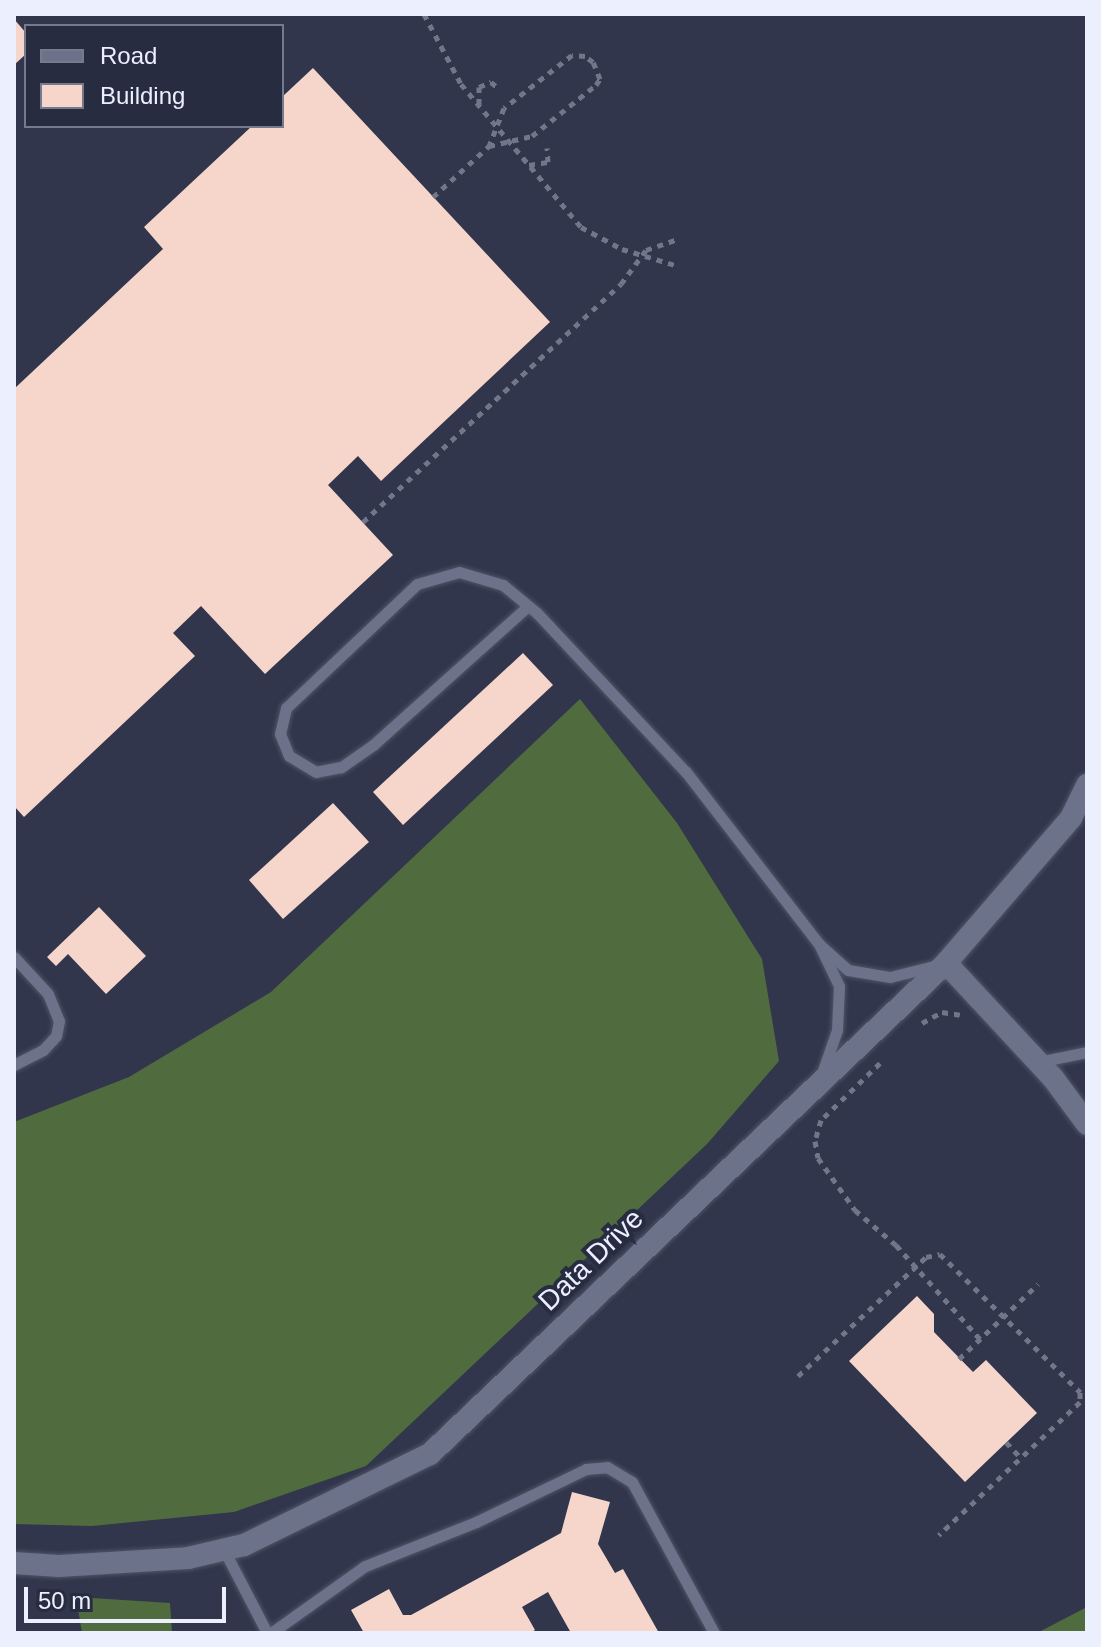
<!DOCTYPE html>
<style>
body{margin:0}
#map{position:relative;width:1101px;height:1647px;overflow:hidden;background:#31364c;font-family:Arial,sans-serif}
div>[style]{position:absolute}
.forest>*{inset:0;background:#506c3f}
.building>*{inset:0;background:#f6d5cb}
.path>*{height:5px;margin-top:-2.5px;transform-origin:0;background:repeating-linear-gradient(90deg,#717689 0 6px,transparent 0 12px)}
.roads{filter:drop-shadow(0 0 2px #505467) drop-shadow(0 0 2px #505467)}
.lane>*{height:11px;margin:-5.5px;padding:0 5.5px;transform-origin:5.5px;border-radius:5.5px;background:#6b728a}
.street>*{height:22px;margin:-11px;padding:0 11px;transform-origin:11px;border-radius:11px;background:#6b728a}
span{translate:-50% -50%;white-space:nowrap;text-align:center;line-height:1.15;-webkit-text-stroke:8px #272c41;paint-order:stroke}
.street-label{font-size:28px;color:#ebeffe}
.frame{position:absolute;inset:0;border:16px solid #ebeffe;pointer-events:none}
.legend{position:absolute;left:24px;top:24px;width:260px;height:104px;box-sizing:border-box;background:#272c41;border:2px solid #757a8d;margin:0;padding:10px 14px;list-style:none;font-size:24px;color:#ebeffe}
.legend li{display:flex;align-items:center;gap:16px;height:40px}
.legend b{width:40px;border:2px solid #757a8d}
.scale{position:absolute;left:24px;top:1587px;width:202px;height:36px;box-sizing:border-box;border:4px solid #ebeffe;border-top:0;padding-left:10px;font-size:24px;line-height:28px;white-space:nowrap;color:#ebeffe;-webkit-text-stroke:6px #272c41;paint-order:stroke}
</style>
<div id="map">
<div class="forest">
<div style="clip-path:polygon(580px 699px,677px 823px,762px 959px,779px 1061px,707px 1144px,366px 1466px,234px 1512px,92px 1526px,14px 1524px,14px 1122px,129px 1077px,271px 992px)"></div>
<div style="clip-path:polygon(76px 1597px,170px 1603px,172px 1633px,82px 1633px)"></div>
<div style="clip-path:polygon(1087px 1607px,1087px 1633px,1037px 1633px)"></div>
</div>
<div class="building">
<div style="clip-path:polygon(14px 19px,26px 33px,26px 54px,14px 65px)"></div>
<div style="clip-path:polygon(313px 68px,550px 322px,381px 481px,358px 456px,328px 485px,393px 555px,265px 674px,201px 606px,173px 633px,195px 656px,24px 817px,14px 806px,14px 389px,163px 249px,144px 227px,252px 126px,282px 126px,282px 97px)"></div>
<div style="clip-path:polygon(523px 653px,553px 685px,403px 825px,373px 792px)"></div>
<div style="clip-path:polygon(333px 803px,369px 842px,283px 919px,249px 880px)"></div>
<div style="clip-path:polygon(99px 907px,146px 956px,106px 994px,68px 954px,56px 966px,47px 957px)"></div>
<div style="clip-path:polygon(917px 1296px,934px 1314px,934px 1332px,973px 1372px,986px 1360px,1037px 1413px,965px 1482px,849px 1361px)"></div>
<div style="clip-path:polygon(572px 1492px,610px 1502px,598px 1544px,615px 1573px,623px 1569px,659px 1633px,571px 1633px,548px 1592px,522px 1607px,535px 1630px,530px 1633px,364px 1633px,351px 1610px,389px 1589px,403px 1615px,411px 1615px,561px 1533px)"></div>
</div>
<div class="path">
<div style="left:424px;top:14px;width:79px;rotate:62.1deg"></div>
<div style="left:461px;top:84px;width:187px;rotate:50deg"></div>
<div style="left:581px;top:227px;width:47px;rotate:28.2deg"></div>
<div style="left:622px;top:249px;width:55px;rotate:16.8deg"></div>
<div style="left:479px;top:104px;width:17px;rotate:-90deg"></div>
<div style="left:479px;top:87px;width:13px;rotate:-23deg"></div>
<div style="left:491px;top:82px;width:8px;rotate:40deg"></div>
<div style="left:529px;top:165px;width:19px;rotate:-9deg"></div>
<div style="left:548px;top:162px;width:14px;rotate:-94deg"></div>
<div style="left:433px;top:197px;width:76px;rotate:-42.3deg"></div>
<div style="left:489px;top:146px;width:44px;rotate:-13.1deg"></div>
<div style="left:532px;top:136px;width:82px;rotate:-38.6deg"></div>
<div style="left:596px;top:85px;width:7px;rotate:-56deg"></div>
<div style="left:600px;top:79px;width:18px;rotate:-112deg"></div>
<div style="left:593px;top:62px;width:10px;rotate:-143deg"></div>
<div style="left:585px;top:56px;width:13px;rotate:-176deg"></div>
<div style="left:572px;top:55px;width:86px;rotate:142.1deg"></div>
<div style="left:504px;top:108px;width:41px;rotate:111.5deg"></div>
<div style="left:363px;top:522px;width:351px;rotate:-42.7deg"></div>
<div style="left:621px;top:284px;width:42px;rotate:-53.7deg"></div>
<div style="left:646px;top:250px;width:31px;rotate:-19deg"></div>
<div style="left:922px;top:1023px;width:23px;rotate:-29deg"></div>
<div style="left:942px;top:1012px;width:18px;rotate:9deg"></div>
<div style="left:880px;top:1063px;width:82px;rotate:136deg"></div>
<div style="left:821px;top:1120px;width:22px;rotate:106deg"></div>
<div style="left:815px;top:1141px;width:17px;rotate:80deg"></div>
<div style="left:818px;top:1158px;width:64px;rotate:54.6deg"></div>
<div style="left:855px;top:1210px;width:54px;rotate:40.5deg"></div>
<div style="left:896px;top:1245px;width:126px;rotate:48.2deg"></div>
<div style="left:959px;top:1359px;width:109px;rotate:-43.5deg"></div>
<div style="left:798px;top:1376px;width:175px;rotate:-42.9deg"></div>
<div style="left:926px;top:1257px;width:14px;rotate:-12deg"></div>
<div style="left:940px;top:1254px;width:197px;rotate:44.6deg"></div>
<div style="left:1080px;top:1392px;width:10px;rotate:90deg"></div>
<div style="left:1080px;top:1402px;width:194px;rotate:136.7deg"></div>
<div style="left:1006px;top:1442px;width:22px;rotate:47deg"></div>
</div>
<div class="roads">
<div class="lane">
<div style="left:528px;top:606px;width:208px;rotate:138.1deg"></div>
<div style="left:373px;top:745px;width:39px;rotate:145deg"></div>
<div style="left:341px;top:767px;width:25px;rotate:169deg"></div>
<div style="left:316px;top:772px;width:31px;rotate:-149deg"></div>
<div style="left:289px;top:756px;width:24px;rotate:-112deg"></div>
<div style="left:280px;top:734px;width:27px;rotate:-77deg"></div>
<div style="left:286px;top:708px;width:180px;rotate:-43.4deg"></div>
<div style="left:417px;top:584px;width:44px;rotate:-15.9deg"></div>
<div style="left:459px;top:572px;width:46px;rotate:16.5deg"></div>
<div style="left:503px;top:585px;width:44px;rotate:39.5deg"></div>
<div style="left:537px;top:613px;width:218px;rotate:46.9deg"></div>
<div style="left:686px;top:772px;width:217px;rotate:52.3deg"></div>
<div style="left:14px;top:957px;width:50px;rotate:47.4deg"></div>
<div style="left:48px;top:994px;width:29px;rotate:68deg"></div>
<div style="left:59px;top:1021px;width:15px;rotate:101deg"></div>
<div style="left:56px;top:1036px;width:19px;rotate:133deg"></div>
<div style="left:43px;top:1050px;width:33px;rotate:153deg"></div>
<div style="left:1038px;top:1062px;width:50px;rotate:-11.5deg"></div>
<div style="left:821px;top:1076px;width:49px;rotate:-70.8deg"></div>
<div style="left:837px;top:1030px;width:44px;rotate:-87.4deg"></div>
<div style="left:839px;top:986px;width:47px;rotate:-115.5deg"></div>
<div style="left:819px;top:944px;width:39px;rotate:42deg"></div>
<div style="left:848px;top:970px;width:43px;rotate:9.5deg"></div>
<div style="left:890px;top:977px;width:49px;rotate:-14deg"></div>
<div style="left:224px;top:1550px;width:93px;rotate:62.6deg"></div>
<div style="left:271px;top:1633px;width:115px;rotate:-35.5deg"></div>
<div style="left:365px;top:1566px;width:119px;rotate:-21.6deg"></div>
<div style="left:476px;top:1522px;width:122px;rotate:-25.7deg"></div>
<div style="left:586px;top:1469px;width:21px;rotate:-5deg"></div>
<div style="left:607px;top:1467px;width:29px;rotate:31deg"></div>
<div style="left:632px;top:1482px;width:172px;rotate:61.5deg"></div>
</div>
<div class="street">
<div style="left:946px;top:963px;width:157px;rotate:47.1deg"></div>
<div style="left:1053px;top:1078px;width:57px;rotate:53.5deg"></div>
<div style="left:14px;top:1563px;width:45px;rotate:3.8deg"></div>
<div style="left:59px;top:1566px;width:129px;rotate:-3.5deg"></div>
<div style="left:188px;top:1558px;width:57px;rotate:-13.1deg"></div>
<div style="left:244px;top:1545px;width:207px;rotate:-26.1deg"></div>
<div style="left:430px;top:1454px;width:712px;rotate:-43.58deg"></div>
<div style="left:946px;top:963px;width:191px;rotate:-49.2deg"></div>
<div style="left:1071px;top:818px;width:37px;rotate:-64deg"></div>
</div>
</div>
<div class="street-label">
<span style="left:591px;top:1260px;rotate:-44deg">Data Drive</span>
</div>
<div class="frame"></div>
<ul class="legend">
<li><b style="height:10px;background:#6b728a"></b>Road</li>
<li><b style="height:22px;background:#f6d5cb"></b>Building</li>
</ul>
<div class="scale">50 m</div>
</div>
